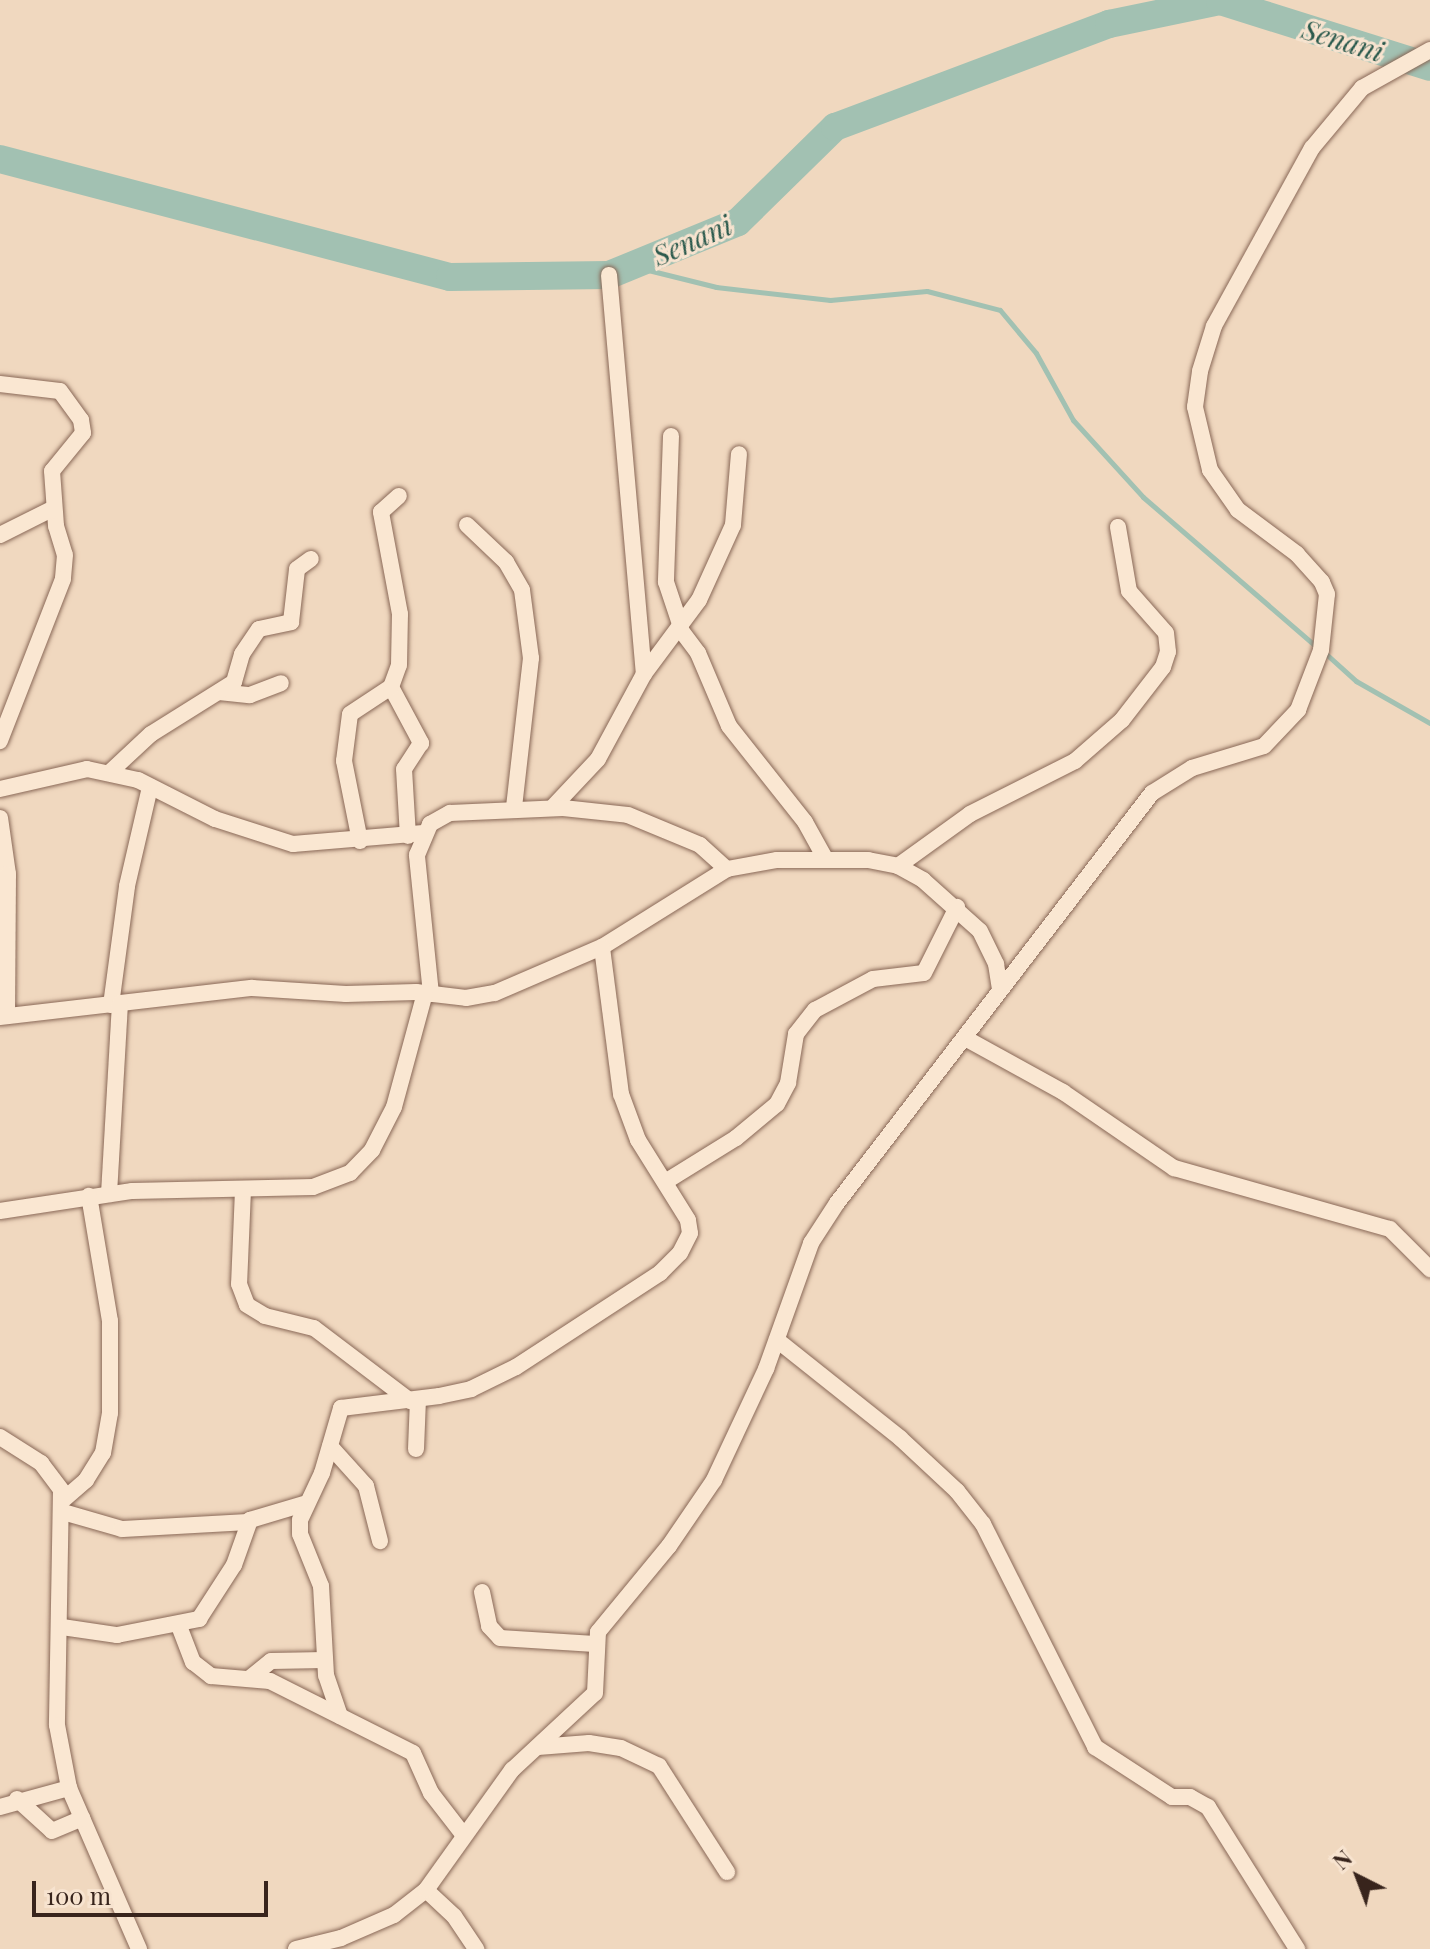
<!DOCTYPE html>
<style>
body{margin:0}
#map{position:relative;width:1430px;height:1949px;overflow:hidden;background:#f0d8bf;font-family:"Playfair Display",serif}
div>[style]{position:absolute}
.stream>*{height:5px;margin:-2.5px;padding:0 2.5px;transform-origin:2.5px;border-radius:2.5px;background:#a2c1b2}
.river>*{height:28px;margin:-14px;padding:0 14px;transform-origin:14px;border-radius:14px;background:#a2c1b2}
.roads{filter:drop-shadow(0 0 2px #896857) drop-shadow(0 0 2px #896857)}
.street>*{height:16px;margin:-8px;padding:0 8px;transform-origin:8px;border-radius:8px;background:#fae7d2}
span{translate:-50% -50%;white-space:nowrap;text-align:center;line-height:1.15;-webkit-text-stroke:6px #f7e3cf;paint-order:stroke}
.water-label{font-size:28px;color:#2a594c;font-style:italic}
.north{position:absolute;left:1318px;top:1837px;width:80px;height:80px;-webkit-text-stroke:6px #f7e3cf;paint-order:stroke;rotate:318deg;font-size:22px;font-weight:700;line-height:32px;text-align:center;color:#38241c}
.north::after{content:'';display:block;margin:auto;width:28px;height:36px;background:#38241c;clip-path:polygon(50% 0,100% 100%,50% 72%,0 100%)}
.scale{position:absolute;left:32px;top:1881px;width:236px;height:36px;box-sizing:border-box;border:4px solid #38241c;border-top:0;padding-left:10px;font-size:24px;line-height:28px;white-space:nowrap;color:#38241c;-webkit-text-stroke:6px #f7e3cf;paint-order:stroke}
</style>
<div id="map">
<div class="stream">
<div style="left:632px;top:266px;width:87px;rotate:14deg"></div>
<div style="left:716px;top:287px;width:115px;rotate:6.5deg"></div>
<div style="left:830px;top:300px;width:97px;rotate:-5.3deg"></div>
<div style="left:927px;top:291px;width:75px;rotate:14.6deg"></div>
<div style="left:1000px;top:310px;width:56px;rotate:50.1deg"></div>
<div style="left:1036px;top:353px;width:77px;rotate:61.1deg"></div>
<div style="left:1073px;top:420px;width:104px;rotate:47.7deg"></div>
<div style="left:1143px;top:497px;width:230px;rotate:40.8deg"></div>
<div style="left:1325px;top:653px;width:42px;rotate:42.1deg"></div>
<div style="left:1356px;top:681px;width:85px;rotate:29.6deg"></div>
</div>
<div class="river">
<div style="left:0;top:159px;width:465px;rotate:14.7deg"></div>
<div style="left:450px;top:277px;width:159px;rotate:-0.7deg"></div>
<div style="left:609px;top:275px;width:139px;rotate:-22.3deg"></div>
<div style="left:738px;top:222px;width:136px;rotate:-44.4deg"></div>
<div style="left:835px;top:127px;width:293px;rotate:-20.6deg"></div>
<div style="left:1109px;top:24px;width:113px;rotate:-11.7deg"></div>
<div style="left:1220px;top:1px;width:220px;rotate:17.4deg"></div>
</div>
<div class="roads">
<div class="street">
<div style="left:609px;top:275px;width:401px;rotate:85deg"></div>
<div style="left:0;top:384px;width:60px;rotate:6.7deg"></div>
<div style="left:60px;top:391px;width:36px;rotate:54deg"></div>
<div style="left:81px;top:420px;width:13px;rotate:81deg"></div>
<div style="left:83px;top:433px;width:49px;rotate:129.2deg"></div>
<div style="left:52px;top:471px;width:55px;rotate:85.8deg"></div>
<div style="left:56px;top:526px;width:30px;rotate:73deg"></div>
<div style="left:65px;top:555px;width:24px;rotate:95deg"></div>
<div style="left:63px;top:579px;width:174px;rotate:111.3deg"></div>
<div style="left:671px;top:436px;width:146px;rotate:92deg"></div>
<div style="left:666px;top:582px;width:47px;rotate:71.6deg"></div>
<div style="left:467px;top:525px;width:54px;rotate:43.5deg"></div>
<div style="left:506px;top:562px;width:32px;rotate:60deg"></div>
<div style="left:522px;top:590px;width:69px;rotate:82.5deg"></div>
<div style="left:531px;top:658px;width:151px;rotate:96.5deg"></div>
<div style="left:0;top:535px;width:60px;rotate:-26.6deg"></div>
<div style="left:680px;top:629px;width:30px;rotate:53deg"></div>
<div style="left:698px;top:653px;width:79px;rotate:67deg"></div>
<div style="left:729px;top:726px;width:122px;rotate:51.6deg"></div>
<div style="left:805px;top:822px;width:43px;rotate:61.1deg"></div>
<div style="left:391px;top:687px;width:64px;rotate:61.8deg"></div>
<div style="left:421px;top:743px;width:31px;rotate:123deg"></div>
<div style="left:404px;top:769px;width:67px;rotate:86.6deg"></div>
<div style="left:219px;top:692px;width:31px;rotate:6deg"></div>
<div style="left:250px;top:695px;width:33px;rotate:-21deg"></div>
<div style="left:109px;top:773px;width:57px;rotate:-42.9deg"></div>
<div style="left:151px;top:734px;width:98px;rotate:-32.1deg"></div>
<div style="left:234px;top:682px;width:29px;rotate:-74deg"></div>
<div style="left:242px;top:654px;width:30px;rotate:-56deg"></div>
<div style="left:259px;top:629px;width:33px;rotate:-12deg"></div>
<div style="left:291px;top:622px;width:53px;rotate:-83.5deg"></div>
<div style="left:297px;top:569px;width:17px;rotate:-36deg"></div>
<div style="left:0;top:789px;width:89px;rotate:-12.9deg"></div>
<div style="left:87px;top:769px;width:52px;rotate:12.2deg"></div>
<div style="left:138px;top:780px;width:86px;rotate:26.9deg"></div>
<div style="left:215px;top:819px;width:82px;rotate:17.8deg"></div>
<div style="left:293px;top:844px;width:131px;rotate:-4.8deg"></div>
<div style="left:552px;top:808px;width:67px;rotate:-46.8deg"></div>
<div style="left:598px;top:759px;width:97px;rotate:-61.6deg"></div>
<div style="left:644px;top:674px;width:92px;rotate:-53.4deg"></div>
<div style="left:699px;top:600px;width:82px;rotate:-65.6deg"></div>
<div style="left:733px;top:525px;width:71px;rotate:-85.2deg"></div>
<div style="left:0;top:818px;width:57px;rotate:81.9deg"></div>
<div style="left:8px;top:874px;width:142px;rotate:90.4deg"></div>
<div style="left:360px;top:841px;width:82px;rotate:-101.3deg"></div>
<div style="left:344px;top:761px;width:47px;rotate:-82.7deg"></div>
<div style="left:350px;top:714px;width:49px;rotate:-33.4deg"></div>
<div style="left:391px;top:687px;width:23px;rotate:-70deg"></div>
<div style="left:399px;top:665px;width:51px;rotate:-88.9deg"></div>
<div style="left:400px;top:614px;width:104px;rotate:-100.6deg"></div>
<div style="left:381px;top:512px;width:24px;rotate:-42deg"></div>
<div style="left:898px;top:866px;width:89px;rotate:-35.8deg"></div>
<div style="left:970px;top:814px;width:118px;rotate:-26.8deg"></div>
<div style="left:1075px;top:761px;width:62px;rotate:-41.1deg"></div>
<div style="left:1122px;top:720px;width:67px;rotate:-52.3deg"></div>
<div style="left:1163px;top:667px;width:16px;rotate:-72deg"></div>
<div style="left:1168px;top:652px;width:19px;rotate:-96deg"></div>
<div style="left:1166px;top:633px;width:56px;rotate:-131.4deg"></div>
<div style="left:1129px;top:591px;width:65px;rotate:-99.8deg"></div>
<div style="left:431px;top:994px;width:140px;rotate:-95.8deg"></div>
<div style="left:417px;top:855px;width:34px;rotate:-67deg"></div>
<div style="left:430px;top:824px;width:23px;rotate:-29deg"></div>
<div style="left:450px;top:813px;width:113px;rotate:-2.5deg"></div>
<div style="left:563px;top:808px;width:65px;rotate:6.1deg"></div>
<div style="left:628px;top:815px;width:78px;rotate:22.6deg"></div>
<div style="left:700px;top:845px;width:36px;rotate:42deg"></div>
<div style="left:111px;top:1005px;width:120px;rotate:-82.3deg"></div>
<div style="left:127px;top:886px;width:102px;rotate:-76.9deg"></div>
<div style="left:0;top:1017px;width:254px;rotate:-6.6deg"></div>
<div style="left:252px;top:988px;width:94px;rotate:3.7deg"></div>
<div style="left:346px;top:994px;width:70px;rotate:-1.6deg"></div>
<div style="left:416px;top:992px;width:50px;rotate:6.8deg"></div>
<div style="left:466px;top:998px;width:29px;rotate:-10deg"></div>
<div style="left:495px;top:993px;width:116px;rotate:-23.3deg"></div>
<div style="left:602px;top:947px;width:147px;rotate:-32deg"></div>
<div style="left:727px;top:869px;width:51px;rotate:-10.2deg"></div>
<div style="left:777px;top:860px;width:91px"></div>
<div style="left:868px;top:860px;width:31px;rotate:11deg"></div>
<div style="left:898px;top:866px;width:29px;rotate:29deg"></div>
<div style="left:923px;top:880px;width:76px;rotate:41.8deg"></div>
<div style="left:980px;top:931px;width:37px;rotate:64deg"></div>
<div style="left:996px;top:964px;width:25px;rotate:81deg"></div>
<div style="left:967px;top:1039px;width:110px;rotate:28.9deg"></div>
<div style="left:1063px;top:1092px;width:135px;rotate:34.4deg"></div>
<div style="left:1174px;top:1168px;width:224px;rotate:15.8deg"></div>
<div style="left:1390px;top:1229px;width:57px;rotate:45deg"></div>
<div style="left:665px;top:1182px;width:84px;rotate:-31.8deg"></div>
<div style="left:736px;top:1138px;width:53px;rotate:-39.7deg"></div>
<div style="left:777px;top:1104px;width:24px;rotate:-62deg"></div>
<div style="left:788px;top:1083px;width:50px;rotate:-80.7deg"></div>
<div style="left:796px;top:1034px;width:31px;rotate:-52deg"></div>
<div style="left:815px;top:1010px;width:66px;rotate:-28.1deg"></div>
<div style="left:873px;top:979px;width:51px;rotate:-6.7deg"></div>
<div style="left:924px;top:973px;width:74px;rotate:-63.4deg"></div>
<div style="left:243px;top:1190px;width:94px;rotate:92.4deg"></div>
<div style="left:239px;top:1284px;width:22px;rotate:69deg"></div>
<div style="left:247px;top:1305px;width:21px;rotate:31deg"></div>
<div style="left:265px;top:1316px;width:50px;rotate:13.8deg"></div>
<div style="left:314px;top:1328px;width:121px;rotate:37.2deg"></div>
<div style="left:109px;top:1194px;width:191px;rotate:-86.7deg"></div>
<div style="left:0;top:1211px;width:134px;rotate:-8.6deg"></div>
<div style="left:132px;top:1191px;width:181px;rotate:-1.3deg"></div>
<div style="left:313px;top:1187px;width:40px;rotate:-21deg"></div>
<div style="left:350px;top:1173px;width:32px;rotate:-46deg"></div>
<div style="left:372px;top:1150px;width:48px;rotate:-62.9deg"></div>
<div style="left:394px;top:1107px;width:118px;rotate:-74.8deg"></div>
<div style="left:777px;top:1340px;width:157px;rotate:38.5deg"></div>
<div style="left:900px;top:1438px;width:78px;rotate:42.9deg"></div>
<div style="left:957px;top:1491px;width:42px;rotate:51.8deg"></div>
<div style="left:983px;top:1524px;width:250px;rotate:63.3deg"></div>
<div style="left:1095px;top:1747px;width:92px;rotate:33deg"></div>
<div style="left:1172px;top:1797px;width:18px"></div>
<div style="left:1190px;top:1797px;width:21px;rotate:29deg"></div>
<div style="left:1208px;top:1807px;width:168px;rotate:57.9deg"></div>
<div style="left:0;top:1437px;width:49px;rotate:32.4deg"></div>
<div style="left:41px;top:1463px;width:34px;rotate:53deg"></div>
<div style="left:61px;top:1490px;width:235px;rotate:91deg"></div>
<div style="left:57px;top:1725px;width:64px;rotate:79.2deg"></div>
<div style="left:69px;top:1788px;width:176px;rotate:66.5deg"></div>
<div style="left:330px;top:1446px;width:54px;rotate:48deg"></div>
<div style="left:366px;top:1486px;width:57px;rotate:75.7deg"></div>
<div style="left:416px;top:1449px;width:50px;rotate:-87.7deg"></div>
<div style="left:62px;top:1501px;width:32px;rotate:-41deg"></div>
<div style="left:86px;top:1480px;width:32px;rotate:-58deg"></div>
<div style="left:103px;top:1453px;width:41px;rotate:-80.1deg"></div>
<div style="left:110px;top:1413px;width:92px;rotate:-90deg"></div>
<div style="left:110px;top:1321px;width:127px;rotate:-99.5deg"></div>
<div style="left:63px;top:1512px;width:61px;rotate:16.1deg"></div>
<div style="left:122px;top:1529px;width:127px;rotate:-3.2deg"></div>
<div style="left:482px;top:1592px;width:35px;rotate:78deg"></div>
<div style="left:489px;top:1626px;width:16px;rotate:47deg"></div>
<div style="left:500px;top:1638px;width:95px;rotate:3.6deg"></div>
<div style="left:179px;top:1626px;width:39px;rotate:69deg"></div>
<div style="left:193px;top:1662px;width:23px;rotate:38deg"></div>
<div style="left:211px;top:1676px;width:59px;rotate:4.8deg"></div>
<div style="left:270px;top:1681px;width:160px;rotate:26.7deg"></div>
<div style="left:413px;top:1753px;width:44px;rotate:65.8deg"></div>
<div style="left:431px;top:1793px;width:51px;rotate:52.2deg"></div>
<div style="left:62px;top:1627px;width:56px;rotate:8.3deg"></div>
<div style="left:117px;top:1635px;width:84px;rotate:-11deg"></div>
<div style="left:199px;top:1619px;width:64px;rotate:-57.1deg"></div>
<div style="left:234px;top:1565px;width:48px;rotate:-70.4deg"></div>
<div style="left:250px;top:1520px;width:59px;rotate:-16.6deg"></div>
<div style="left:250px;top:1678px;width:27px;rotate:-39deg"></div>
<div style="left:271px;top:1661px;width:54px;rotate:-1.1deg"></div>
<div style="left:340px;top:1716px;width:43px;rotate:-108.9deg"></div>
<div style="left:326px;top:1675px;width:89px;rotate:-93.2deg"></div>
<div style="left:321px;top:1586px;width:56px;rotate:-112deg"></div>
<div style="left:300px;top:1534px;width:14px;rotate:-90deg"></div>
<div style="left:300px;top:1520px;width:52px;rotate:-64.9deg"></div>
<div style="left:322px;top:1473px;width:68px;rotate:-73.7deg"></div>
<div style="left:341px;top:1408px;width:99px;rotate:-7deg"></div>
<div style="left:439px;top:1396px;width:33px;rotate:-12deg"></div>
<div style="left:471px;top:1389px;width:50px;rotate:-26.1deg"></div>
<div style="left:516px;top:1367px;width:172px;rotate:-33.1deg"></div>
<div style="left:660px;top:1273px;width:28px;rotate:-45deg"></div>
<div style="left:680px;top:1253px;width:22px;rotate:-63deg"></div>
<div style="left:690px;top:1233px;width:13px;rotate:-99deg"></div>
<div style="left:688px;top:1220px;width:94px;rotate:-122deg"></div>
<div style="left:638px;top:1140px;width:49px;rotate:-110.3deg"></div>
<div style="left:621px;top:1094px;width:148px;rotate:-97.4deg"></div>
<div style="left:538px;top:1747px;width:51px;rotate:-4.5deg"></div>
<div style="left:589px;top:1743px;width:32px;rotate:9deg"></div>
<div style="left:621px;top:1748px;width:42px;rotate:25.3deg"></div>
<div style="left:659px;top:1766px;width:126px;rotate:57.3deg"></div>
<div style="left:17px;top:1799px;width:47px;rotate:42.4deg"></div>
<div style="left:52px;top:1831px;width:33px;rotate:-23deg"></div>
<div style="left:0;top:1807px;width:72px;rotate:-15.4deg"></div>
<div style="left:426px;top:1890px;width:38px;rotate:43deg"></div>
<div style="left:454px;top:1916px;width:40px;rotate:56deg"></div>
<div style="left:296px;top:1949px;width:46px;rotate:-13.7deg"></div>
<div style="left:341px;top:1938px;width:58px;rotate:-23.5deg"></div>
<div style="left:394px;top:1915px;width:41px;rotate:-38deg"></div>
<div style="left:426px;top:1890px;width:148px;rotate:-54.4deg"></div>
<div style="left:512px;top:1770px;width:113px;rotate:-42.9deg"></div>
<div style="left:595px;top:1693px;width:61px;rotate:-87.2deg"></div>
<div style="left:598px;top:1632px;width:112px;rotate:-50.5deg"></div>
<div style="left:669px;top:1546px;width:80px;rotate:-55.7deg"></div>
<div style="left:714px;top:1480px;width:123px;rotate:-64.9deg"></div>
<div style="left:766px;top:1369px;width:134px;rotate:-70.3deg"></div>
<div style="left:811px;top:1243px;width:48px;rotate:-57deg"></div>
<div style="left:837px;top:1203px;width:517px;rotate:-52.47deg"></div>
<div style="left:1152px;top:793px;width:47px;rotate:-32deg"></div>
<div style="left:1192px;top:768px;width:75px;rotate:-17deg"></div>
<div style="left:1264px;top:746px;width:50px;rotate:-46.6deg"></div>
<div style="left:1298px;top:710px;width:64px;rotate:-69deg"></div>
<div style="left:1321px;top:650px;width:56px;rotate:-83.9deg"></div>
<div style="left:1327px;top:594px;width:13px;rotate:-113deg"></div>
<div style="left:1322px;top:582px;width:38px;rotate:-132deg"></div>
<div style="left:1297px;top:554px;width:74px;rotate:-143.3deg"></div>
<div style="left:1238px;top:510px;width:49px;rotate:-125deg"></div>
<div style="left:1210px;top:470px;width:65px;rotate:-103.4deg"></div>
<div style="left:1195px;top:407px;width:36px;rotate:-82deg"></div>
<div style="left:1200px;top:371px;width:47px;rotate:-72.7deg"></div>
<div style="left:1214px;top:326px;width:203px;rotate:-61.2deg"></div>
<div style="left:1312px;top:148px;width:78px;rotate:-50.2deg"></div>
<div style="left:1362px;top:88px;width:78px;rotate:-29.2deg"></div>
</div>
</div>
<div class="water-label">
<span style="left:1343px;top:40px;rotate:17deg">Senani</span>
<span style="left:692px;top:240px;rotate:-24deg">Senani</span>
</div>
<div class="north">N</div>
<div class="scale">100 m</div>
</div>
